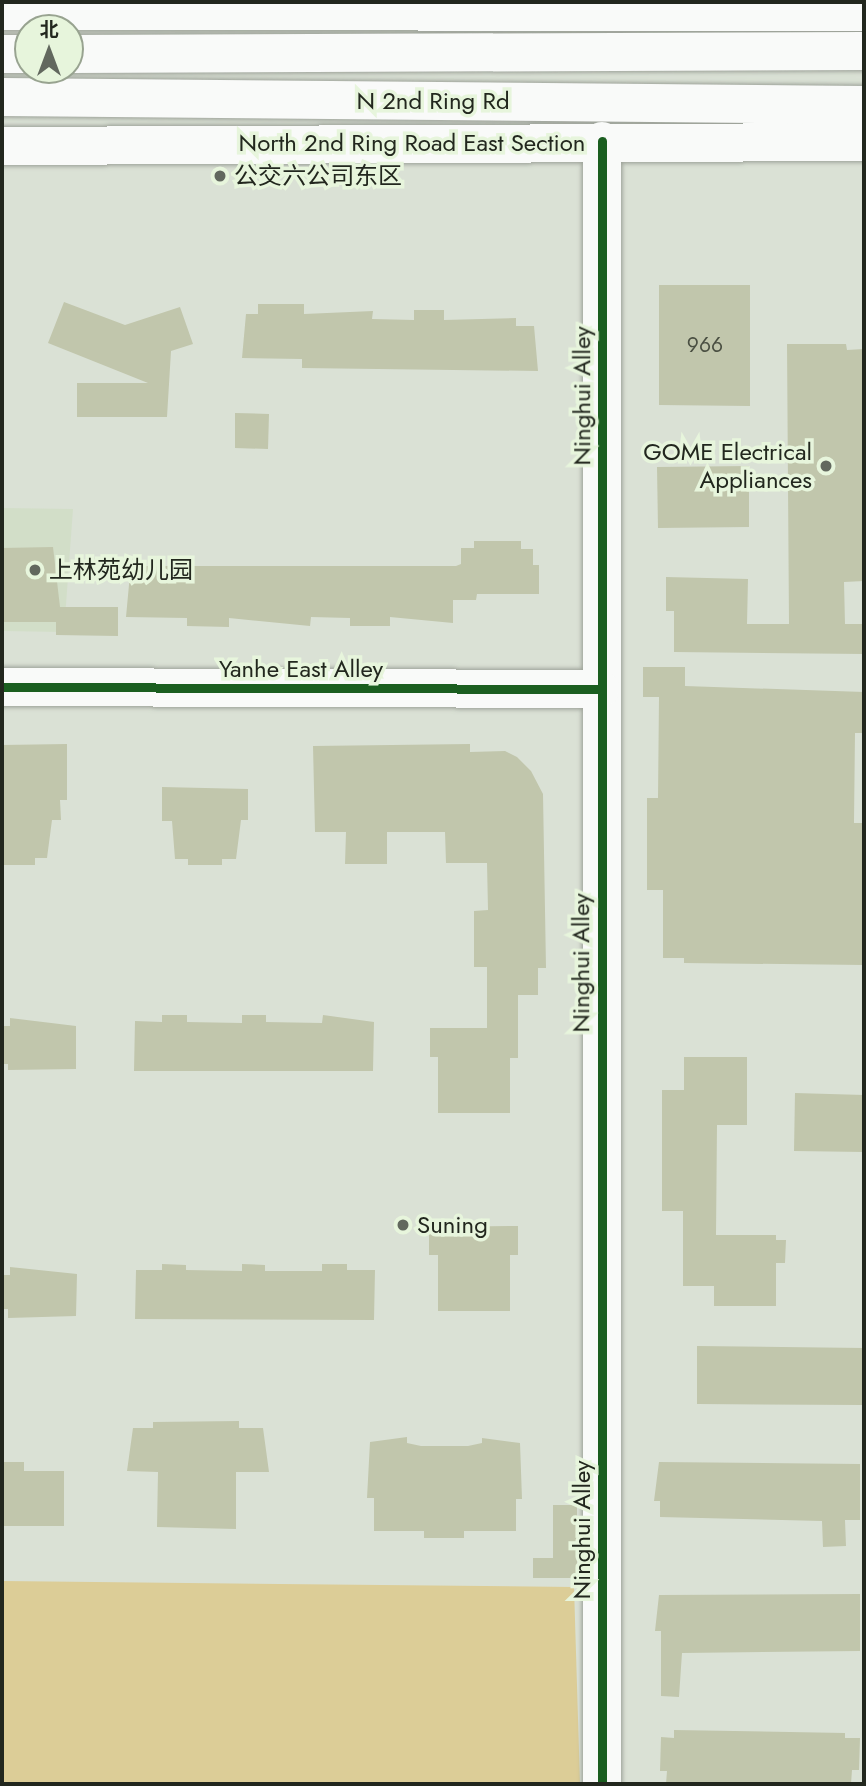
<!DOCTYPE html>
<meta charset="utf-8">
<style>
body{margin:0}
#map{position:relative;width:866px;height:1786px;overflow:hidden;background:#dae1d5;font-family:Jost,"Noto Sans SC",sans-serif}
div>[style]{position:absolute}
.built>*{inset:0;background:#d2dec8}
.green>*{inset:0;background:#dccd97}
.building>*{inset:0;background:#c1c6ac}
.roads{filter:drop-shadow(0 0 2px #9ea39a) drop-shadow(0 0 2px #9ea39a)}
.secondary>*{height:38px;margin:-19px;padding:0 19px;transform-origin:19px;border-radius:19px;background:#f9faf9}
.highway>*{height:38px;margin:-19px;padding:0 19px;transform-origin:19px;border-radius:19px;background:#f9faf9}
.cycleway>*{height:9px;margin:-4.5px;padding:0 4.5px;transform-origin:4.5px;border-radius:4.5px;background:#1b5e20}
.dots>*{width:19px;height:19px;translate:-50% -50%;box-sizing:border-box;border:4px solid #e7f5dc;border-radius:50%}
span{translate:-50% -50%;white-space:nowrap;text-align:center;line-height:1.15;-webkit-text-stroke:7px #e7f5dc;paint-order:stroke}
.number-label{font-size:21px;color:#4a4f42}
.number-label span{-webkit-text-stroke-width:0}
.street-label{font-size:24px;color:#22271e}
.poi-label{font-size:24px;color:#22271e}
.left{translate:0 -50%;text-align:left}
.right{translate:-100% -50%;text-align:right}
.frame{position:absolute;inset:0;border:4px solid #22271e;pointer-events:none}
.north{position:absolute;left:14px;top:14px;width:70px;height:70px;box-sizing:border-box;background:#e7f5dc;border:2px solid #98a390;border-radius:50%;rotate:0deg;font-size:19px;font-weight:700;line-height:28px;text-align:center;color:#22271e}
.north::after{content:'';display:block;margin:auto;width:24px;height:32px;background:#62685e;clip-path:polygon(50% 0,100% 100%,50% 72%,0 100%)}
</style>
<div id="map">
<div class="built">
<div style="clip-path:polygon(2px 508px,73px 509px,64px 632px,2px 631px)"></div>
</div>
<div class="green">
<div style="clip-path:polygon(2px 1581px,574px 1587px,580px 1784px,2px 1784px)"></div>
</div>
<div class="building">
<div style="clip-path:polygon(659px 285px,750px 285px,750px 406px,659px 405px)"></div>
<div style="clip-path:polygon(64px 302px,125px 325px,180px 307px,193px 344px,171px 351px,167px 417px,77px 417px,77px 383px,148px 383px,48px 343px)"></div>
<div style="clip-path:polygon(258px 304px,304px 304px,304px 314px,373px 311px,372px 319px,414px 320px,414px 310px,444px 310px,444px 320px,516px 318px,516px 326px,534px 326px,538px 371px,302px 368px,302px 359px,242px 358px,246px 314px,258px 314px)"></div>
<div style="clip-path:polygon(787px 344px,846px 344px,847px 350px,864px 349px,864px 581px,844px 582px,845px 624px,864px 624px,864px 654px,674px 652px,674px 611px,666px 611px,666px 577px,748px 579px,747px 624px,789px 624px)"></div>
<div style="clip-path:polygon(235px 413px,269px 414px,268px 449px,235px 448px)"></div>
<div style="clip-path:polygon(749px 466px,749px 527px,658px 528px,657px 467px)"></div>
<div style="clip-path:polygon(474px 541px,521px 541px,521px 549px,533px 549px,533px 565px,539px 565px,539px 594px,477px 594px,476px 600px,453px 600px,453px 623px,390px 617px,390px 626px,350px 626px,350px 618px,311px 617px,310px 626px,229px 618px,229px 627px,187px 626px,187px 618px,126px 617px,130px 574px,143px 574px,143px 566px,456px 566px,461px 564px,461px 548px,474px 548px)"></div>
<div style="clip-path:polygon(53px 547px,60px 607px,118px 607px,118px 636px,56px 635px,56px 622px,2px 622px,2px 548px)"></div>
<div style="clip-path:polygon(643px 667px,685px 667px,685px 686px,864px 692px,864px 733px,855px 733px,854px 823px,864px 823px,864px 965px,684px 963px,684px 958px,663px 958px,663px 890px,647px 890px,647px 798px,658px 798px,659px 697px,643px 697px)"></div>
<div style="clip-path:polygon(67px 744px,67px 800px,60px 800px,61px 820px,52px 820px,47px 858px,35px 858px,35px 865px,2px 865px,2px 745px)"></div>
<div style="clip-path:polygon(470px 744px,470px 752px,505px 751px,517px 757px,531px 771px,543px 794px,546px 968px,538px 968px,538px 995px,518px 995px,518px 1058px,510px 1058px,510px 1113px,438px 1113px,438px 1057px,430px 1057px,430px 1028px,487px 1028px,487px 967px,474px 967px,474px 911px,488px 910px,487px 863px,446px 863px,445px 832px,387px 832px,387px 864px,345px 864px,346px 832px,315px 832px,313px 746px)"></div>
<div style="clip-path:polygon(162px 787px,248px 789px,248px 820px,241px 820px,236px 859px,222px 859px,222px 865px,188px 865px,188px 859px,175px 859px,172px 821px,162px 821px)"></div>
<div style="clip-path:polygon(162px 1015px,187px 1015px,187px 1022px,242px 1023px,242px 1015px,266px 1015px,266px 1022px,322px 1023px,323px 1015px,374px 1022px,373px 1071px,134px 1071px,135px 1021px,162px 1022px)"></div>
<div style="clip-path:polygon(10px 1018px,76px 1026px,76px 1069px,8px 1070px,8px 1064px,2px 1064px,2px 1026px,10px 1026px)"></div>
<div style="clip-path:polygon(684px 1057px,747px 1057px,747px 1125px,717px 1125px,716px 1235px,776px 1235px,776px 1240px,786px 1240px,785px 1263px,776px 1263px,776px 1306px,714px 1306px,714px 1286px,683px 1286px,683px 1211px,662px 1211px,662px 1090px,684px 1090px)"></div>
<div style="clip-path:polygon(795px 1093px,864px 1095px,864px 1152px,794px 1151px)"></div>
<div style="clip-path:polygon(518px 1226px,518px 1255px,510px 1255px,510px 1311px,438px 1311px,438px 1255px,429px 1255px,429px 1227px)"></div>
<div style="clip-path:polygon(162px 1264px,186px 1265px,186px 1270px,242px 1271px,242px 1264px,265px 1265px,265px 1271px,322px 1271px,322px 1264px,347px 1264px,347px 1270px,375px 1270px,374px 1320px,135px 1319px,136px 1270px,162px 1270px)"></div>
<div style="clip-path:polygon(10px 1267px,77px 1274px,76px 1316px,8px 1318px,8px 1309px,2px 1309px,2px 1275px,10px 1275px)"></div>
<div style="clip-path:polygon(697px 1346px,864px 1348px,864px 1405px,697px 1404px)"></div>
<div style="clip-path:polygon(239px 1421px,239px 1428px,263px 1428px,269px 1472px,236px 1472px,236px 1529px,157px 1527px,158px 1472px,127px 1471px,133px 1428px,153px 1428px,153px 1422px)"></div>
<div style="clip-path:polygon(407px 1437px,407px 1443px,421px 1446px,468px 1446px,482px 1443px,482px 1438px,520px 1443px,522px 1499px,516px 1499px,516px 1531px,464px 1531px,464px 1538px,424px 1538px,424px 1531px,374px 1531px,374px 1498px,367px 1498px,370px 1442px)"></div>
<div style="clip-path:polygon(2px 1462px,24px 1462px,24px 1471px,64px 1471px,64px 1526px,2px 1526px)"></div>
<div style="clip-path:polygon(659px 1462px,860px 1464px,860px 1520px,845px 1520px,846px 1546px,823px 1547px,822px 1521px,660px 1517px,660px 1501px,654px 1501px)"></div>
<div style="clip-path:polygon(553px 1505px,577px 1505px,577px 1578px,533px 1578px,533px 1558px,553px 1558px)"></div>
<div style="clip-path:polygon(860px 1594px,860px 1651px,682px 1653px,679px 1697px,661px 1696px,661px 1631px,655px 1631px,659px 1595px)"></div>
<div style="clip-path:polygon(674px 1730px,845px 1733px,845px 1738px,860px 1738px,859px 1770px,852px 1770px,851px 1784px,666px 1784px,667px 1771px,660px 1771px,661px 1737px,674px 1738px)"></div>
</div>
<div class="roads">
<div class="secondary">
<div style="left:2px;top:11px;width:862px;rotate:0.07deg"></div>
<div style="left:602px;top:141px;width:1643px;rotate:90deg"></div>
<div style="left:2px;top:146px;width:862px;rotate:-0.27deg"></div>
<div style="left:2px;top:687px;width:598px;rotate:0.19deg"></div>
</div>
<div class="highway">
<div style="left:2px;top:54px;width:26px"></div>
<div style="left:70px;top:54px;width:794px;rotate:-0.22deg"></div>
<div style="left:2px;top:97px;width:862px;rotate:0.53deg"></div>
</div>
</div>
<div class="cycleway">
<div style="left:602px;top:141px;width:1643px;rotate:90deg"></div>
<div style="left:2px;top:687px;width:598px;rotate:0.19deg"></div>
</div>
<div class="dots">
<div style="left:220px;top:176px;background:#62685e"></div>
<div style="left:826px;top:466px;background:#62685e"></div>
<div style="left:35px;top:570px;background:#62685e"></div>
<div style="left:403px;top:1225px;background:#62685e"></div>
</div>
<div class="number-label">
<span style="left:705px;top:345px">966</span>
</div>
<div class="street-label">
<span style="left:433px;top:101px">N 2nd Ring Rd</span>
<span style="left:412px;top:143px">North 2nd Ring Road East Section</span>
<span style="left:582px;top:396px;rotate:-90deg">Ninghui Alley</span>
<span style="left:301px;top:669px">Yanhe East Alley</span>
<span style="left:581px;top:963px;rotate:-90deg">Ninghui Alley</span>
<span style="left:582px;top:1530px;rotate:-90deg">Ninghui Alley</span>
</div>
<div class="poi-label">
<span class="left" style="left:234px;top:176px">公交六公司东区</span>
<span class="right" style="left:812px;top:466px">GOME Electrical<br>Appliances</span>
<span class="left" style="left:49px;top:570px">上林苑幼儿园</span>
<span class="left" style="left:417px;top:1225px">Suning</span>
</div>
<div class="frame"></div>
<div class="north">北</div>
</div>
